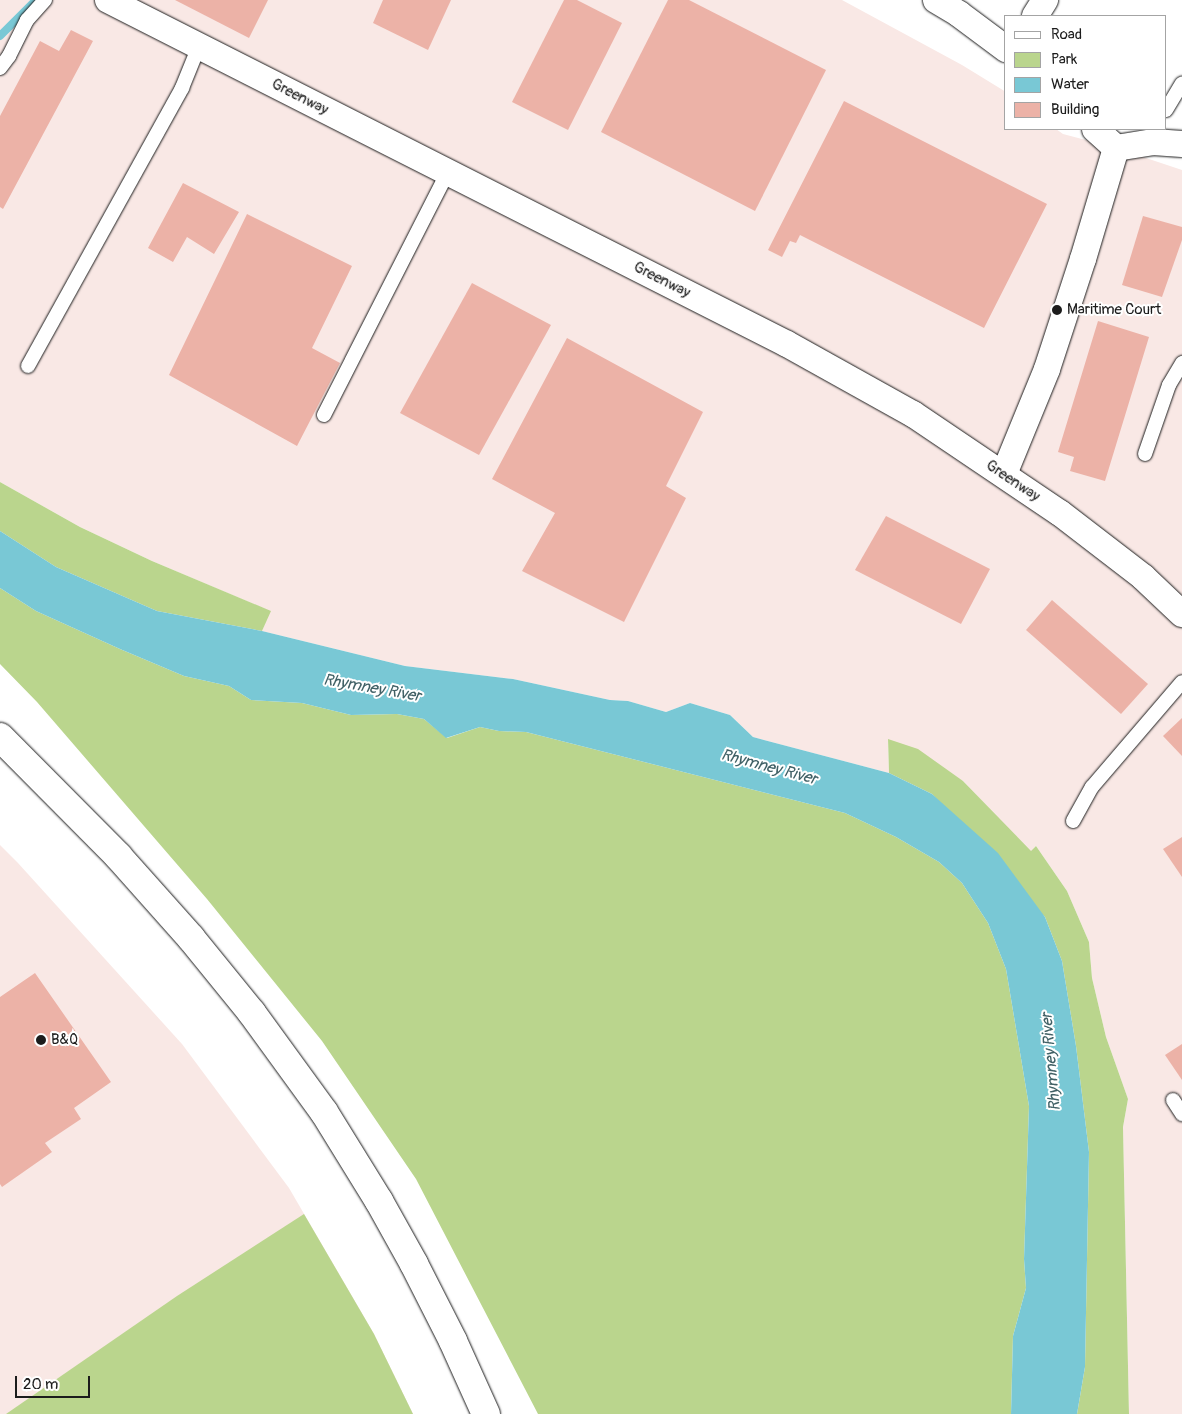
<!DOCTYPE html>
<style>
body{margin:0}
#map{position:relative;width:1182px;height:1414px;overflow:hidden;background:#fff;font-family:Pangolin,sans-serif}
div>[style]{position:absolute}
.built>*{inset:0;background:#f9e8e5}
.green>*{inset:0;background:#bad58d}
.water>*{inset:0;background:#79c8d5}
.stream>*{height:8px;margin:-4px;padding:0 4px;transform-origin:4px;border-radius:4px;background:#79c8d5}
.building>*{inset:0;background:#ecb2a7}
.roads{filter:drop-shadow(0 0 1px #1c1c1c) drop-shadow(0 0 1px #1c1c1c)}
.lane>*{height:14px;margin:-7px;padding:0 7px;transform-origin:7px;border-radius:7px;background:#fff}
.street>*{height:26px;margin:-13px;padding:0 13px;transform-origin:13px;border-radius:13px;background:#fff}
.primary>*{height:28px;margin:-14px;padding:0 14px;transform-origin:14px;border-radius:14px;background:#fff}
.dots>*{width:14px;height:14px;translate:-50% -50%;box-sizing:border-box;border:2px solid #fff;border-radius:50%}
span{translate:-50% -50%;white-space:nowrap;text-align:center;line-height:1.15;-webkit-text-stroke:4px #fff;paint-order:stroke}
.street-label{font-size:15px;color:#1c1c1c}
.poi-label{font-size:15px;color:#1c1c1c}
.left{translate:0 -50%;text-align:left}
.water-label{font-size:16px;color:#416166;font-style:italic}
.legend{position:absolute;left:1004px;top:15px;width:162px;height:115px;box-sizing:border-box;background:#fff;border:1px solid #a4a4a4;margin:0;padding:6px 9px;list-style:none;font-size:15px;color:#1c1c1c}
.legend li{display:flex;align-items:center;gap:10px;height:25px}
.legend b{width:25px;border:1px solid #a4a4a4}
.scale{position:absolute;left:15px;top:1376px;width:75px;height:22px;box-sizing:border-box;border:2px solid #1c1c1c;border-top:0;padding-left:6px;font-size:15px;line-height:18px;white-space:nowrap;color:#1c1c1c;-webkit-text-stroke:4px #fff;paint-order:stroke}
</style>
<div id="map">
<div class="built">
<div style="clip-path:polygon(0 0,842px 0,962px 65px,1006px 92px,1006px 129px,1056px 129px,1063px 134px,1116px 148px,1182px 170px,1182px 1414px,1129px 1414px,1123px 1127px,1128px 1099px,1106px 1037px,1092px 978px,1089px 942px,1067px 891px,1036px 846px,1031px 852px,963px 781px,888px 740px,889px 773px,753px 737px,730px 715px,690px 703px,666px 712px,628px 701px,610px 700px,513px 679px,405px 666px,262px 631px,270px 611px,152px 561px,80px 527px,0 482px)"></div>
<div style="clip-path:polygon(0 845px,18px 863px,182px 1044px,289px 1188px,374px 1334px,413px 1414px,0 1414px)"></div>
</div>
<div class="green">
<div style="clip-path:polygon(0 482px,80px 527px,152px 561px,271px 611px,262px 631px,157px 611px,56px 567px,0 531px)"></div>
<div style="clip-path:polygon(0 588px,36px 611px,120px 649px,184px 676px,229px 686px,251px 700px,302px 703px,351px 715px,397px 714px,424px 719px,447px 738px,480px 727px,499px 731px,526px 732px,845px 813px,896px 837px,939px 862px,962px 883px,988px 923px,1006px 969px,1029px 1106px,1024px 1259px,1026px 1288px,1013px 1336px,1011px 1414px,538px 1414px,416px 1179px,322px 1041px,207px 899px,37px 702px,0 664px)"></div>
<div style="clip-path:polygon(888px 739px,918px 749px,963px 781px,1031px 851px,1036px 846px,1067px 891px,1089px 942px,1092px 978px,1106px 1037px,1128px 1099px,1123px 1127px,1129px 1414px,1077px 1414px,1085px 1367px,1089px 1152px,1076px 1046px,1062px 961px,1045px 917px,932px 794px,889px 773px)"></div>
<div style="clip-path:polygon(304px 1214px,374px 1334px,413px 1414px,6px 1414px,177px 1296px)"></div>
</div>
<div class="water">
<div style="clip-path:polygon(0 531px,56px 567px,157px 611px,262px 631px,405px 666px,513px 679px,610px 700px,628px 701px,666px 712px,690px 703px,730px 715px,753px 737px,889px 773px,932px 794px,998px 853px,1045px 917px,1062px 961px,1076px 1046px,1089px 1152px,1085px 1367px,1077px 1414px,1011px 1414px,1013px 1336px,1026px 1288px,1024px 1259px,1029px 1106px,1006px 969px,988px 923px,962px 883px,939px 862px,896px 837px,845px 813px,526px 732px,499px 731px,480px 727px,446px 738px,424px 719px,397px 714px,351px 715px,302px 703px,251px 700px,229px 686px,184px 676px,120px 649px,36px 611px,0 588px)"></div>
</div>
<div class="stream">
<div style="left:0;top:36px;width:49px;rotate:-45deg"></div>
</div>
<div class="building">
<div style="clip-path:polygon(175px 0,268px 0,249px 38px)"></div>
<div style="clip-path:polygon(383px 0,451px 0,428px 50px,373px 23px)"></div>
<div style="clip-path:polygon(564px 0,577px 0,622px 23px,568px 130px,512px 102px)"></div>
<div style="clip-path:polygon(668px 0,689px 0,826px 70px,755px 211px,601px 132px)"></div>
<div style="clip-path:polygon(71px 30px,93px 41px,3px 209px,0 207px,0 116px,40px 41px,59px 51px)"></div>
<div style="clip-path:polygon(844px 101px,1047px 204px,984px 328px,800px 235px,796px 243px,790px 241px,782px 257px,768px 250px)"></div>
<div style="clip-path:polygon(183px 183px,239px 212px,214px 254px,187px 237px,173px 262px,148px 248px)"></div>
<div style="clip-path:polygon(247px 214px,352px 266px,312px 348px,340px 363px,297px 446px,169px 375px)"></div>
<div style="clip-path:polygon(1143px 216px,1182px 227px,1182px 240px,1162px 297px,1122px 285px)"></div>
<div style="clip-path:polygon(472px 283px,551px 325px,479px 455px,400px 413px)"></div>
<div style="clip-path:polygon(1098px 321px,1149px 337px,1105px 481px,1070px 471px,1074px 457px,1058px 452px)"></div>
<div style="clip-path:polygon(567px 338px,703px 412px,666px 486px,686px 498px,624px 622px,522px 571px,555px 513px,492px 479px)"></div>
<div style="clip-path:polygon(886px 516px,990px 569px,961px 624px,855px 570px)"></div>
<div style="clip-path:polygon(1052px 600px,1148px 684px,1121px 714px,1026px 630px)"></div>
<div style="clip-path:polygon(1182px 718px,1182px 756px,1163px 736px)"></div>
<div style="clip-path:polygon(1182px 837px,1182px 877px,1163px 849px)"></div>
<div style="clip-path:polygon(35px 973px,111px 1082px,74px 1108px,81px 1119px,45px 1143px,52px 1152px,2px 1187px,0 1184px,0 997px)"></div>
<div style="clip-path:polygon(1182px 1044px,1182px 1080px,1165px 1055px)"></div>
</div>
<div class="roads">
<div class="lane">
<div style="left:0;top:68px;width:15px;rotate:-53deg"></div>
<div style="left:9px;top:56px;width:40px;rotate:-63.4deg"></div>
<div style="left:27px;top:20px;width:27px;rotate:-48deg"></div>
<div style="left:1166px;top:110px;width:31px;rotate:-59deg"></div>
<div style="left:28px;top:366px;width:318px;rotate:-61deg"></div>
<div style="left:182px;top:88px;width:45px;rotate:-68deg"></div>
<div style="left:324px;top:415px;width:273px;rotate:-63deg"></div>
<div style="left:1145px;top:454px;width:73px;rotate:-70.8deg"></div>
<div style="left:1169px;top:385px;width:26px;rotate:-59deg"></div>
<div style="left:1073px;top:821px;width:39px;rotate:-61deg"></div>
<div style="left:1092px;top:787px;width:138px;rotate:-49.4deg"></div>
<div style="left:1173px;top:1100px;width:17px;rotate:57deg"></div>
</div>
<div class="street">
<div style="left:108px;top:0;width:761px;rotate:26.87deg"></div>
<div style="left:787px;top:344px;width:144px;rotate:29.1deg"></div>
<div style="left:913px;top:414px;width:177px;rotate:34deg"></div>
<div style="left:1060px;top:513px;width:105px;rotate:37.6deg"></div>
<div style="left:1143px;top:577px;width:54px;rotate:43.5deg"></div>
<div style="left:936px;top:0;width:27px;rotate:31deg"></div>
<div style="left:959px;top:14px;width:59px;rotate:36.7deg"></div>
<div style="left:1035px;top:16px;width:19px;rotate:-58deg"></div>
<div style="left:1095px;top:129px;width:28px;rotate:42deg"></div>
<div style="left:1116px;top:148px;width:37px;rotate:-9deg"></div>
<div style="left:1153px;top:142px;width:29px;rotate:4deg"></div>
<div style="left:1004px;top:474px;width:113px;rotate:-67.7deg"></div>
<div style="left:1047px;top:369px;width:116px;rotate:-71.9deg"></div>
<div style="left:1083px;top:259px;width:116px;rotate:-73.4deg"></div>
</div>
<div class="primary">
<div style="left:0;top:737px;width:168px;rotate:45.2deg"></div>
<div style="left:118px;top:856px;width:110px;rotate:48.3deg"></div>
<div style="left:191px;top:938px;width:97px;rotate:50.9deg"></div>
<div style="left:252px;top:1013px;width:122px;rotate:54deg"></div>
<div style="left:324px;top:1112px;width:105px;rotate:58.3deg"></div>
<div style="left:379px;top:1201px;width:72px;rotate:60.9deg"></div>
<div style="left:414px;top:1264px;width:86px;rotate:63.1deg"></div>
<div style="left:453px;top:1341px;width:80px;rotate:65.7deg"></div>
</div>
</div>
<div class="dots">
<div style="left:1057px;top:310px;background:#1c1c1c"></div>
<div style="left:41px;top:1040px;background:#1c1c1c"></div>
</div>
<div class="street-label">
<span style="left:300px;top:97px;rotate:27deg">Greenway</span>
<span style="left:662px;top:280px;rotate:27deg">Greenway</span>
<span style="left:1013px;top:481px;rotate:34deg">Greenway</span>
</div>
<div class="poi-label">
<span class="left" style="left:1067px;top:310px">Maritime Court</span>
<span class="left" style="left:51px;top:1040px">B&amp;Q</span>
</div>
<div class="water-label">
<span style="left:372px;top:688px;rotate:10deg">Rhymney River</span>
<span style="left:769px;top:767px;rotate:15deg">Rhymney River</span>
<span style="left:1051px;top:1062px;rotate:-95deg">Rhymney River</span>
</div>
<ul class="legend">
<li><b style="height:6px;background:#fff"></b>Road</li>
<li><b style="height:14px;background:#bad58d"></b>Park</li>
<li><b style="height:14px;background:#79c8d5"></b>Water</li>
<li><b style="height:14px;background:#ecb2a7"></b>Building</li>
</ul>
<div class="scale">20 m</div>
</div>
